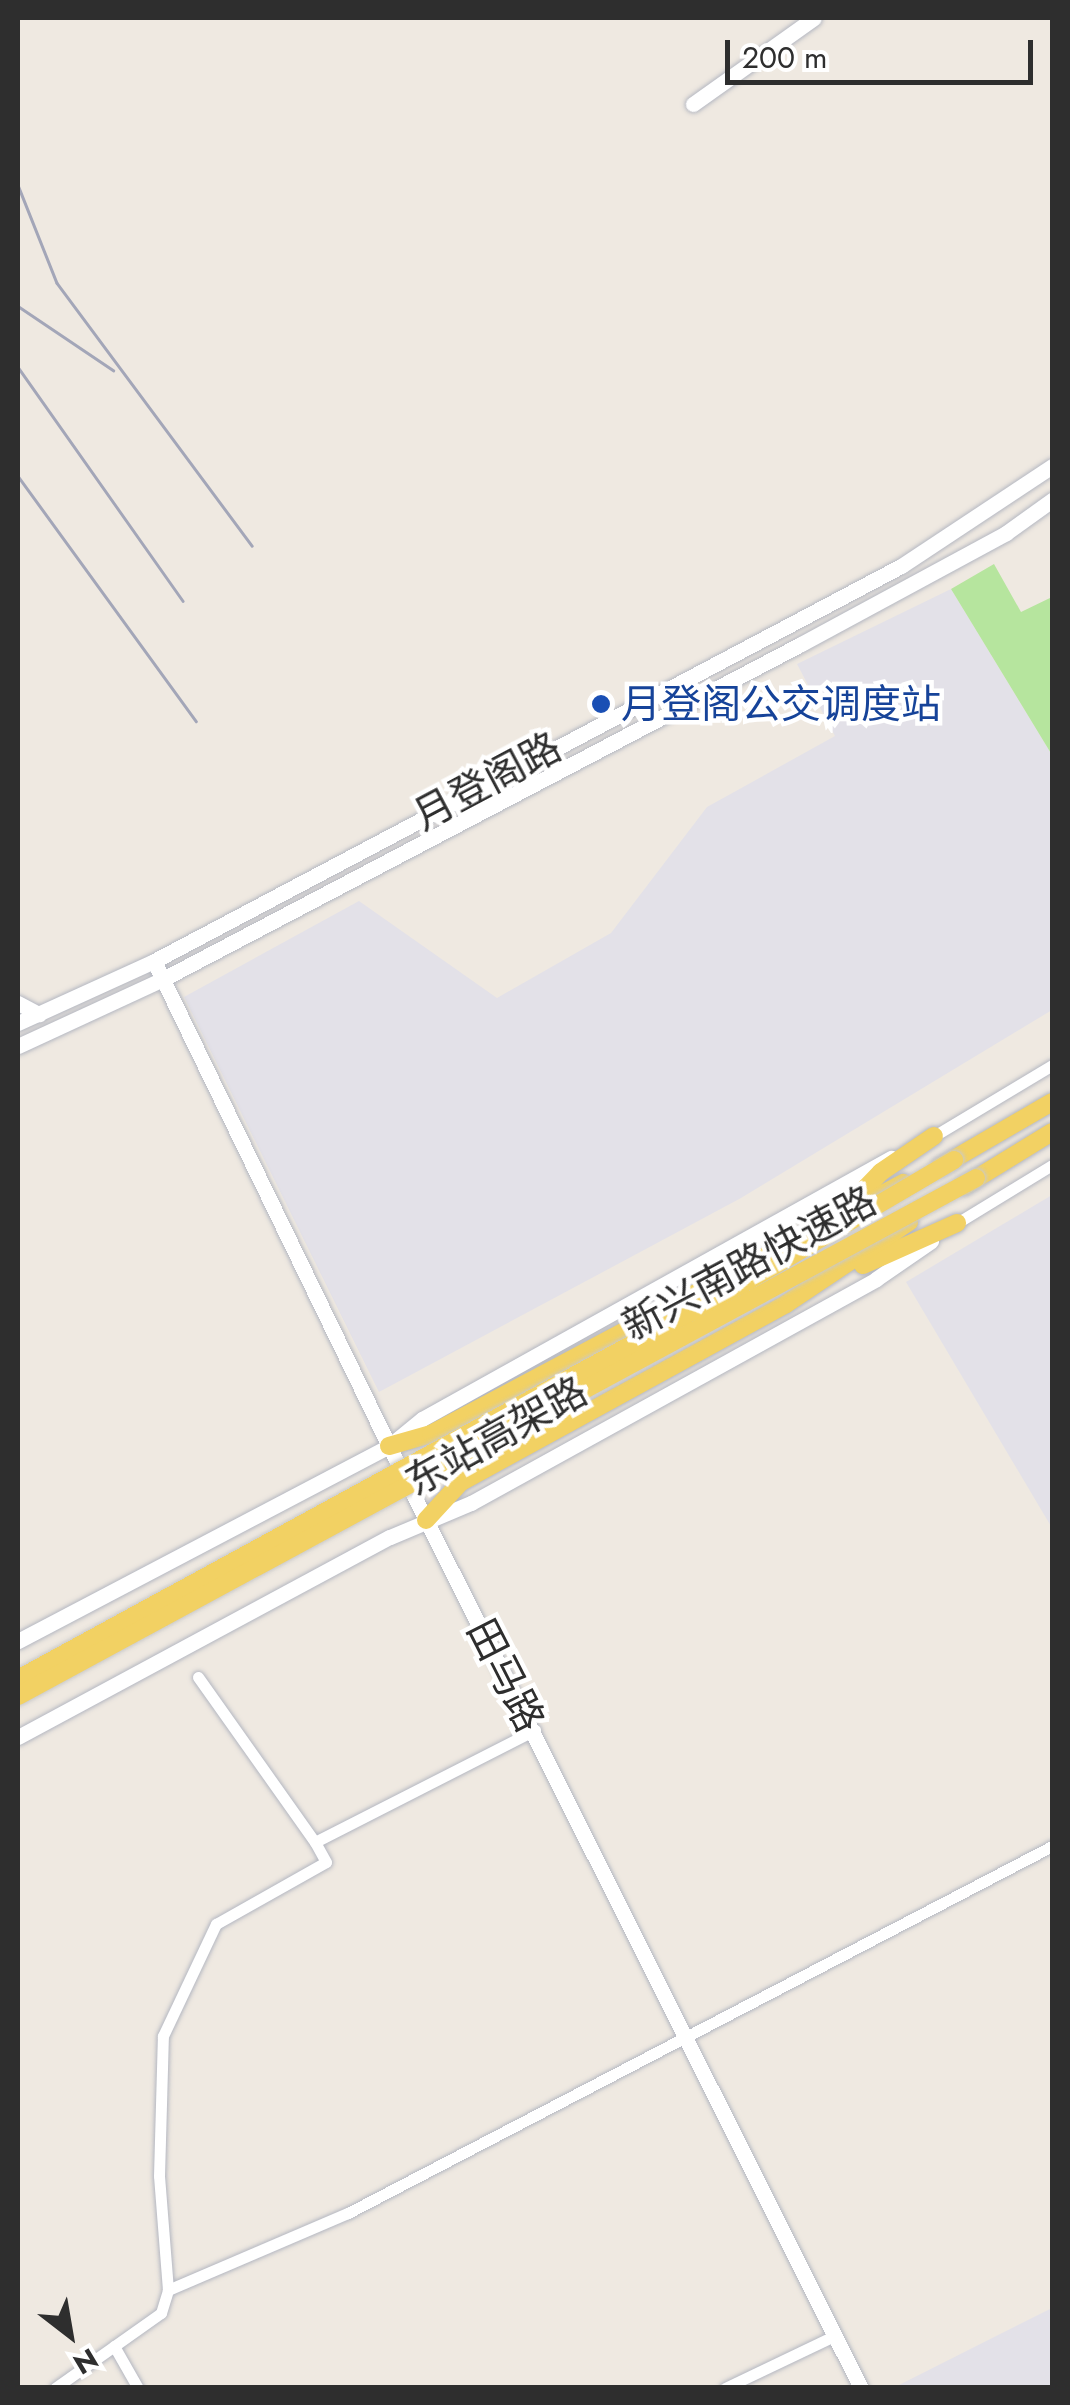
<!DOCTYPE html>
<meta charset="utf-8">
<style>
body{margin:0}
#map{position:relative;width:1070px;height:2405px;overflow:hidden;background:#efe9e1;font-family:Jost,"Noto Sans SC",sans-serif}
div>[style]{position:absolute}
.industrial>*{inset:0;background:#e3e1e8}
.green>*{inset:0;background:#b6e59e}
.roads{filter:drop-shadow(0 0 2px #b4b7c1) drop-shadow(0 0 2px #b4b7c1)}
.street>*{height:11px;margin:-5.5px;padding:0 5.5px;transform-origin:5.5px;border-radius:5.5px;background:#fff}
.secondary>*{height:15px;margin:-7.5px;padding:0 7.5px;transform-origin:7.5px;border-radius:7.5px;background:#fff}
.primary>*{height:18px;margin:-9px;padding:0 9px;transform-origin:9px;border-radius:9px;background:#f2d163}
.rail>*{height:2.5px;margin:-1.25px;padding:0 1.25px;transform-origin:1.25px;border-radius:1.25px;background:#a3a6b8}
.bridges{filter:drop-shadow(0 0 2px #c9c9c9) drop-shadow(0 0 2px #c9c9c9)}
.primary-bridge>*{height:18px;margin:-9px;padding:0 9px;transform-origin:9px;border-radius:9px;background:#f2d163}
.dots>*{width:28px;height:28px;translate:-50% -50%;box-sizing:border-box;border:5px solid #fff;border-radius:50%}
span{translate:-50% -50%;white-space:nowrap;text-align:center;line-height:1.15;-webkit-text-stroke:9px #fff;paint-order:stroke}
.transit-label{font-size:40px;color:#164399}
.left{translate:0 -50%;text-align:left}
.street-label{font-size:40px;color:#2e2e2e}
.frame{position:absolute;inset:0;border:20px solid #2e2e2e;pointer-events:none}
.north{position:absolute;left:20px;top:2285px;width:100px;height:100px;-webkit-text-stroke:8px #fff;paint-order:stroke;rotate:149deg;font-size:28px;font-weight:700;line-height:40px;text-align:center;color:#2e2e2e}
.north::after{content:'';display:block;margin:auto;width:35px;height:45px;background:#2e2e2e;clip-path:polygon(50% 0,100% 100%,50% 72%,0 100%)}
.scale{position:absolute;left:725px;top:40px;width:308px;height:45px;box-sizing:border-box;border:5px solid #2e2e2e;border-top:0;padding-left:12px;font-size:30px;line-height:35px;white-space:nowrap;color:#2e2e2e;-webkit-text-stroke:8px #fff;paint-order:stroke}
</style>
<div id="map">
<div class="industrial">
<div style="clip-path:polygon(951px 589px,1052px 755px,1052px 1010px,741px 1198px,379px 1392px,184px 997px,359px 901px,497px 998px,611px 933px,707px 807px,835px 736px,797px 664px)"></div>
<div style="clip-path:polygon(1052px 1195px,1052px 1528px,906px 1282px)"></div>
<div style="clip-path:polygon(1052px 2308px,1052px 2387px,895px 2387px)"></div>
</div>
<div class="green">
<div style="clip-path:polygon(994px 564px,1021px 612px,1052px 597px,1052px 755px,951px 589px)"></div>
</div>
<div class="roads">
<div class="street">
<div style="left:934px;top:1136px;width:138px;rotate:-31deg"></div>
<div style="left:957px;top:1223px;width:111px;rotate:-31.4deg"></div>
<div style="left:198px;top:1677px;width:202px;rotate:54.7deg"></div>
<div style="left:315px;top:1842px;width:247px;rotate:-27deg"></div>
<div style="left:168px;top:2290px;width:196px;rotate:-23.2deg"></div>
<div style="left:348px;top:2213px;width:794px;rotate:-27.53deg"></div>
<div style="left:114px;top:2346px;width:48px;rotate:60.3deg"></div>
<div style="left:55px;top:2388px;width:130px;rotate:-35.3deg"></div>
<div style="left:161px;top:2313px;width:24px;rotate:-73deg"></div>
<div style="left:168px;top:2290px;width:114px;rotate:-94.5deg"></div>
<div style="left:159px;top:2176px;width:140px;rotate:-88.4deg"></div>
<div style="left:163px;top:2036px;width:124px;rotate:-64.7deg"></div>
<div style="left:216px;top:1924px;width:126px;rotate:-29.4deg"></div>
<div style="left:326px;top:1862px;width:23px;rotate:-119deg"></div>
<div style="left:725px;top:2388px;width:121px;rotate:-25.5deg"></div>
</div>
<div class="secondary">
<div style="left:693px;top:104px;width:148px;rotate:-35.4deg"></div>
<div style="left:154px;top:961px;width:539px;rotate:64.15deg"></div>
<div style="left:389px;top:1446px;width:1054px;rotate:63.39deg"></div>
<div style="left:18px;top:1003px;width:24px;rotate:28deg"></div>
<div style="left:18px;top:1023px;width:149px;rotate:-24.5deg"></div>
<div style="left:154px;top:961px;width:845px;rotate:-27.87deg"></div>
<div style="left:901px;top:566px;width:181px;rotate:-33.5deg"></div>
<div style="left:18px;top:1046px;width:160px;rotate:-24.8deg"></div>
<div style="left:163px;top:979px;width:721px;rotate:-27.7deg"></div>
<div style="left:801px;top:644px;width:233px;rotate:-28.4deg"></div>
<div style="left:1006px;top:533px;width:57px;rotate:-35.7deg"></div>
<div style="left:18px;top:1641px;width:419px;rotate:-27.7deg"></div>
<div style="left:389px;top:1446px;width:43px;rotate:-39.3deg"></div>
<div style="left:422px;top:1419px;width:537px;rotate:-29.1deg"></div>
<div style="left:18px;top:1737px;width:422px;rotate:-28.3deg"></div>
<div style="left:390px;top:1537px;width:88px;rotate:-22.8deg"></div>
<div style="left:471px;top:1503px;width:463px;rotate:-28.9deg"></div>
<div style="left:876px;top:1279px;width:67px;rotate:-34.6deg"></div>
</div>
<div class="primary">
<div style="left:940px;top:1167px;width:129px;rotate:-30.1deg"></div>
<div style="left:964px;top:1186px;width:103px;rotate:-31.5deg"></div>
<div style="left:853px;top:1201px;width:40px;rotate:-46deg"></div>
<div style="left:881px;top:1172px;width:64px;rotate:-34.2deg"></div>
<div style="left:863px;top:1265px;width:103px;rotate:-24.1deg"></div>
<div style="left:389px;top:1446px;width:44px;rotate:-15.9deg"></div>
<div style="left:431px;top:1434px;width:535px;rotate:-28deg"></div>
<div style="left:426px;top:1520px;width:52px;rotate:-47.4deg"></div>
<div style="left:461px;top:1482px;width:371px;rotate:-28.7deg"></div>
<div style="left:786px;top:1304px;width:148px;rotate:-33.7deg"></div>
</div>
</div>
<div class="rail">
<div style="left:18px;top:185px;width:105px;rotate:68.3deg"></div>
<div style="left:57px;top:283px;width:327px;rotate:53.4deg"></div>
<div style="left:18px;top:306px;width:115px;rotate:34deg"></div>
<div style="left:18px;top:367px;width:286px;rotate:54.8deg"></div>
<div style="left:18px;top:476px;width:303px;rotate:54deg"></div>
</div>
<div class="bridges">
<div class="primary-bridge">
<div style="left:18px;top:1679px;width:831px;rotate:-28.6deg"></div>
<div style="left:748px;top:1281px;width:239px;rotate:-30.4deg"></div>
<div style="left:18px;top:1696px;width:1089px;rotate:-28.4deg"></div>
</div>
</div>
<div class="dots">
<div style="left:601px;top:704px;background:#1a4fb4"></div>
</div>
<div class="transit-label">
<span class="left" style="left:621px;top:704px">月登阁公交调度站</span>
</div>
<div class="street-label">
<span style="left:487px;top:781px;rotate:-28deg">月登阁路</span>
<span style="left:749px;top:1263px;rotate:-28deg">新兴南路快速路</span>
<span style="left:496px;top:1436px;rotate:-29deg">东站高架路</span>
<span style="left:506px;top:1675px;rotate:63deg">田马路</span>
</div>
<div class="frame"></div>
<div class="north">N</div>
<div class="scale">200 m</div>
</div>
